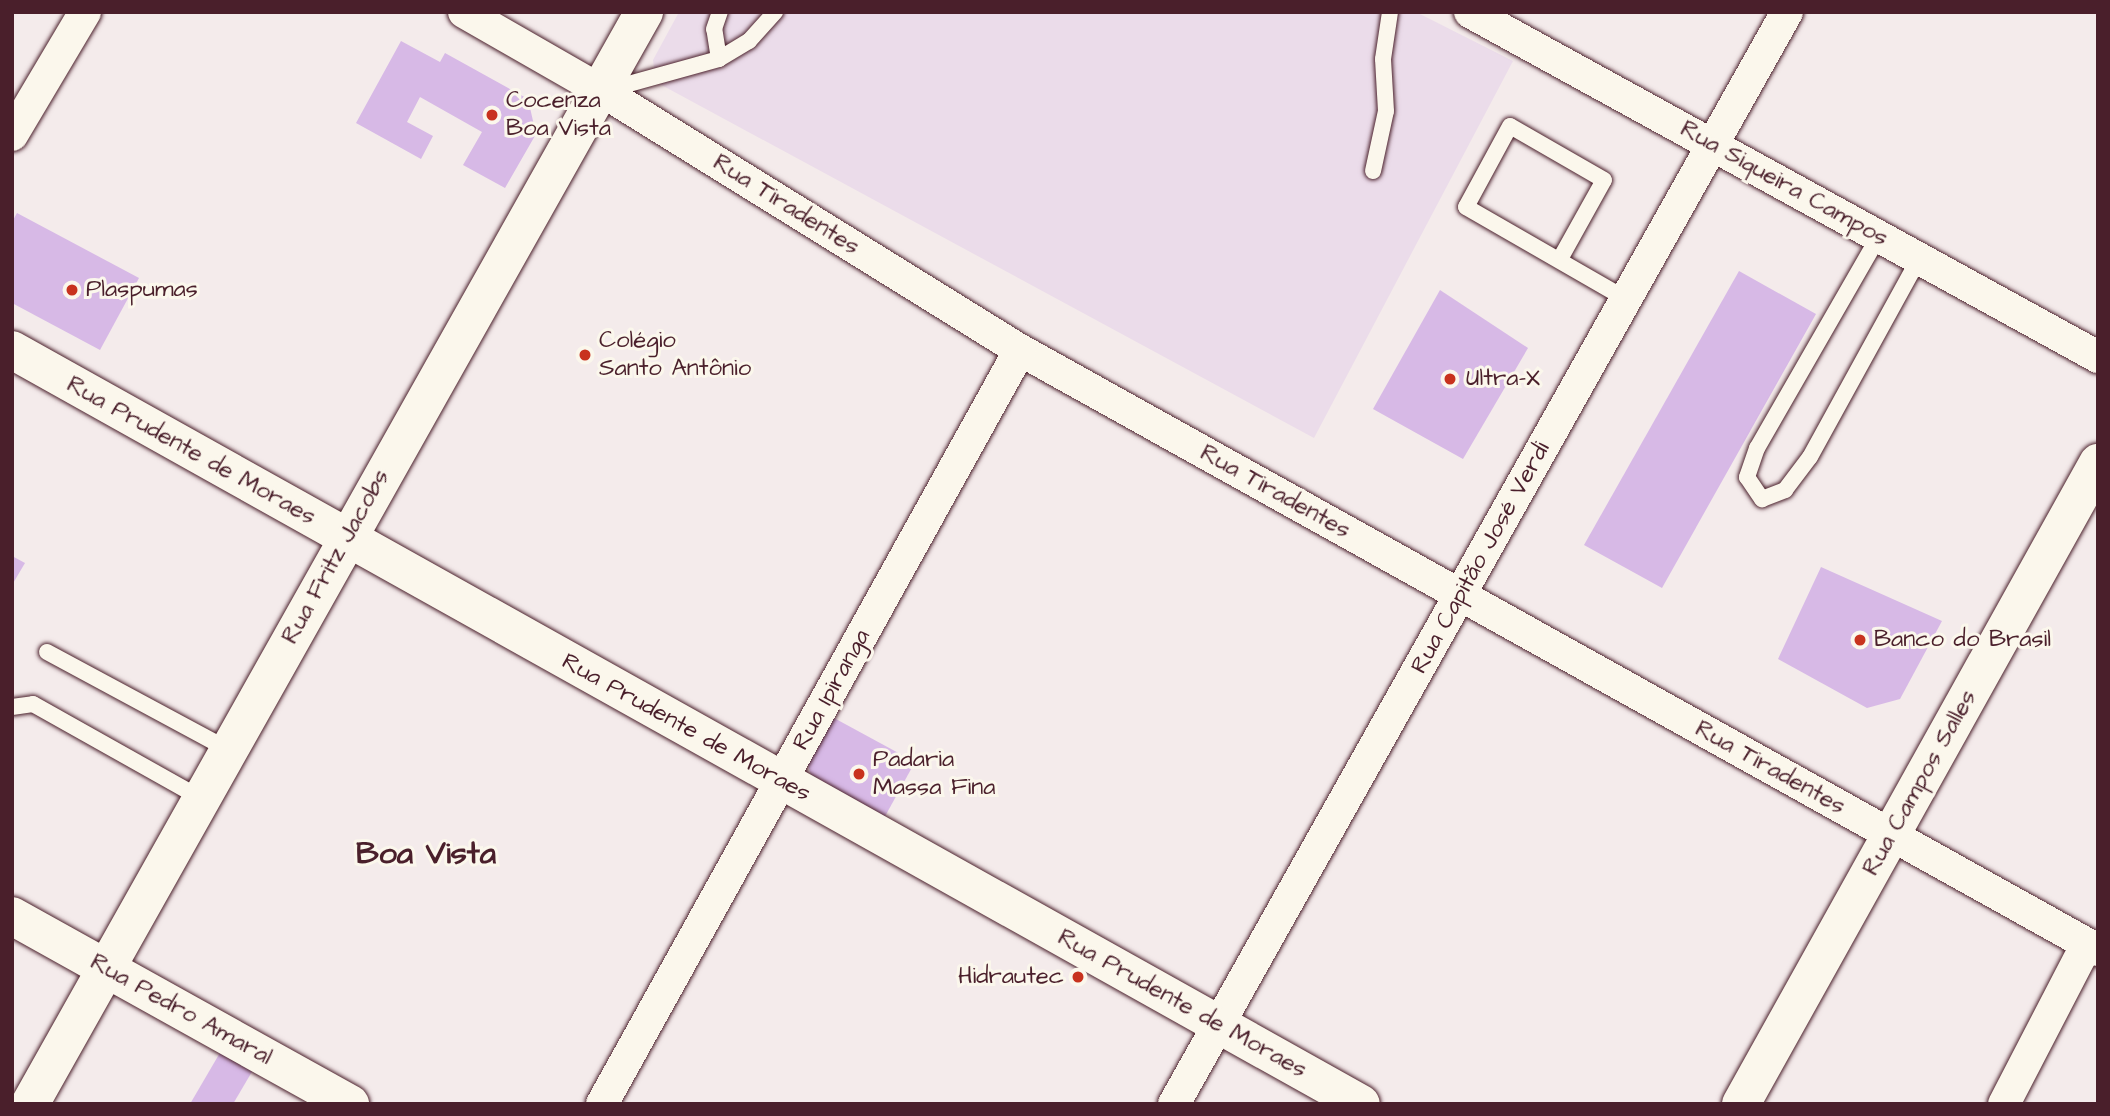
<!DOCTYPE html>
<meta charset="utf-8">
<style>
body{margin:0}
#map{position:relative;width:2110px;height:1116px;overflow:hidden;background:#f4ebeb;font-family:"Architects Daughter",sans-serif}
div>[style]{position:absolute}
.built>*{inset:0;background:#ebdcea}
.building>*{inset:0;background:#d7b9e6}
.roads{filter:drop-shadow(0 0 2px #4a1f2b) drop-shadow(0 0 2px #4a1f2b)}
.service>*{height:16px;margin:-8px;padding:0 8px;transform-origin:8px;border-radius:8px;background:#fbf7ec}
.minor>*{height:32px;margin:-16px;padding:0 16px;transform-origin:16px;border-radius:16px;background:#fbf7ec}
.tertiary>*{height:38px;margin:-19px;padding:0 19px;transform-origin:19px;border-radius:19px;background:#fbf7ec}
.dots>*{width:19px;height:19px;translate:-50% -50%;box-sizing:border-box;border:4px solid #fbf7ec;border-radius:50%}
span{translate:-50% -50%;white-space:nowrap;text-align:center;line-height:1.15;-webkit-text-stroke:6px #fbf7ec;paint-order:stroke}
.poi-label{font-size:24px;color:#4a1f2b}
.left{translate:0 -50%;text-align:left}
.right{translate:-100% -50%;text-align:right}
.street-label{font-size:24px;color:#4a1f2b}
.district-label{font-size:32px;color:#4a1f2b;font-weight:700}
.frame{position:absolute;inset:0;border:14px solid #4a1f2b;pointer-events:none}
</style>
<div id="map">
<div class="built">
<div style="clip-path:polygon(679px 12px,1416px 12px,1513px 61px,1314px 438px,656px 82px,653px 60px)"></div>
</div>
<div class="building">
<div style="clip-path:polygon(401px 41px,440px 62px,445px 53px,528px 99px,536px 134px,505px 188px,463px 165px,482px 132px,420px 97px,407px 122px,433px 136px,421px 159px,356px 123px)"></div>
<div style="clip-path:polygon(17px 213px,139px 278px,100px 350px,12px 303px,12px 222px)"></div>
<div style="clip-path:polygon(1739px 271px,1816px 314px,1662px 588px,1584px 545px)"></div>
<div style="clip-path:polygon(1440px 290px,1528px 348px,1463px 459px,1373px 409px)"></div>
<div style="clip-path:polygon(12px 556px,25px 563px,12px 585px)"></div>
<div style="clip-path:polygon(1821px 567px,1942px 621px,1900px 699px,1867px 708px,1778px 659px)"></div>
<div style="clip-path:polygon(834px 718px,915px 762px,883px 820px,813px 783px,808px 765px)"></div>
<div style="clip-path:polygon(221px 1051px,253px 1070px,233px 1104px,190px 1104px)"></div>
</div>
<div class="roads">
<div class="service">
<div style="left:719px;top:59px;width:30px;rotate:-99deg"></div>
<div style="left:714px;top:29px;width:18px;rotate:-71deg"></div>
<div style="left:607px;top:90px;width:116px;rotate:-15.5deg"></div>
<div style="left:719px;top:59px;width:35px;rotate:-31deg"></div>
<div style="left:749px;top:41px;width:39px;rotate:-48deg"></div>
<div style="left:1373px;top:171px;width:61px;rotate:-77.8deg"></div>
<div style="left:1386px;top:111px;width:52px;rotate:-93.3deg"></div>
<div style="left:1383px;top:59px;width:48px;rotate:-81.5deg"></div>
<div style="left:1879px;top:236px;width:245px;rotate:119.9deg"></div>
<div style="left:1757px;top:448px;width:31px;rotate:109deg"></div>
<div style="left:1747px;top:477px;width:27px;rotate:56deg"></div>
<div style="left:1762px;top:499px;width:25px;rotate:-21deg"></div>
<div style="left:1785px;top:490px;width:41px;rotate:-52.9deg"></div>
<div style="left:1810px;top:457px;width:226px;rotate:-61.2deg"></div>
<div style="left:1560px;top:259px;width:90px;rotate:-60.9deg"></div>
<div style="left:1604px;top:180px;width:108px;rotate:-150.1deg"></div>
<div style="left:1510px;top:126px;width:92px;rotate:118.5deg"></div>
<div style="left:1466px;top:207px;width:185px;rotate:29.9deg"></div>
<div style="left:47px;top:652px;width:207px;rotate:28.3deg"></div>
<div style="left:12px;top:707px;width:21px;rotate:-8deg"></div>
<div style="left:33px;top:704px;width:194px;rotate:29.3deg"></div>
</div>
<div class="minor">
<div style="left:464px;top:12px;width:159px;rotate:29.8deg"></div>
<div style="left:602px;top:91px;width:492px;rotate:31.8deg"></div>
<div style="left:1020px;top:350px;width:1234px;rotate:29.1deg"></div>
<div style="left:1470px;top:12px;width:717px;rotate:28.78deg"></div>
<div style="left:12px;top:135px;width:143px;rotate:-59.3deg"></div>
<div style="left:602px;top:1104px;width:862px;rotate:-61deg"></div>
<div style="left:1174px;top:1104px;width:1252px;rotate:-60.69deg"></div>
<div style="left:2004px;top:1104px;width:180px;rotate:-62.6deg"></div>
</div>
<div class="tertiary">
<div style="left:12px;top:350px;width:1545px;rotate:29.2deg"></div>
<div style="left:12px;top:916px;width:387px;rotate:29.1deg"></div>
<div style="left:30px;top:1104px;width:1253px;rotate:-60.65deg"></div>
<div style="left:1741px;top:1104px;width:734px;rotate:-60.88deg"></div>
</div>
</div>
<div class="dots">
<div style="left:492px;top:115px;background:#c8321e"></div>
<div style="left:72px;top:290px;background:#c8321e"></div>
<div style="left:585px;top:355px;background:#c8321e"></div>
<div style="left:1450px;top:379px;background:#c8321e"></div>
<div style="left:1860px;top:640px;background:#c8321e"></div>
<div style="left:859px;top:774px;background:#c8321e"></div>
<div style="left:1078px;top:977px;background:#c8321e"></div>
</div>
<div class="poi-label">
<span class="left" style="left:506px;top:115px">Cocenza<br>Boa Vista</span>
<span class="left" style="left:86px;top:290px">Plaspumas</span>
<span class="left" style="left:599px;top:355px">Colégio<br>Santo Antônio</span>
<span class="left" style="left:1466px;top:379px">Ultra-X</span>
<span class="left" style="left:1874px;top:640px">Banco do Brasil</span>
<span class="left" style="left:873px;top:774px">Padaria<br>Massa Fina</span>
<span class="right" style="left:1064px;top:977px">Hidrautec</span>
</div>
<div class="street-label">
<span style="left:1784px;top:184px;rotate:29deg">Rua Siqueira Campos</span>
<span style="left:786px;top:205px;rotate:32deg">Rua Tiradentes</span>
<span style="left:191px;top:451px;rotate:29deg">Rua Prudente de Moraes</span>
<span style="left:1275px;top:492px;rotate:29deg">Rua Tiradentes</span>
<span style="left:336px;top:557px;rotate:-61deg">Rua Fritz Jacobs</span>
<span style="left:1481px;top:558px;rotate:-61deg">Rua Capitão José Verdi</span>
<span style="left:832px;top:690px;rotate:-61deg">Rua Ipiranga</span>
<span style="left:686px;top:728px;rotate:29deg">Rua Prudente de Moraes</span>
<span style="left:1770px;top:768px;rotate:29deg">Rua Tiradentes</span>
<span style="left:1920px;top:783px;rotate:-61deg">Rua Campos Salles</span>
<span style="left:1182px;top:1004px;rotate:29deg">Rua Prudente de Moraes</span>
<span style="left:181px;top:1010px;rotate:29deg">Rua Pedro Amaral</span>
</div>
<div class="district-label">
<span style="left:426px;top:854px">Boa Vista</span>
</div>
<div class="frame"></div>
</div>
